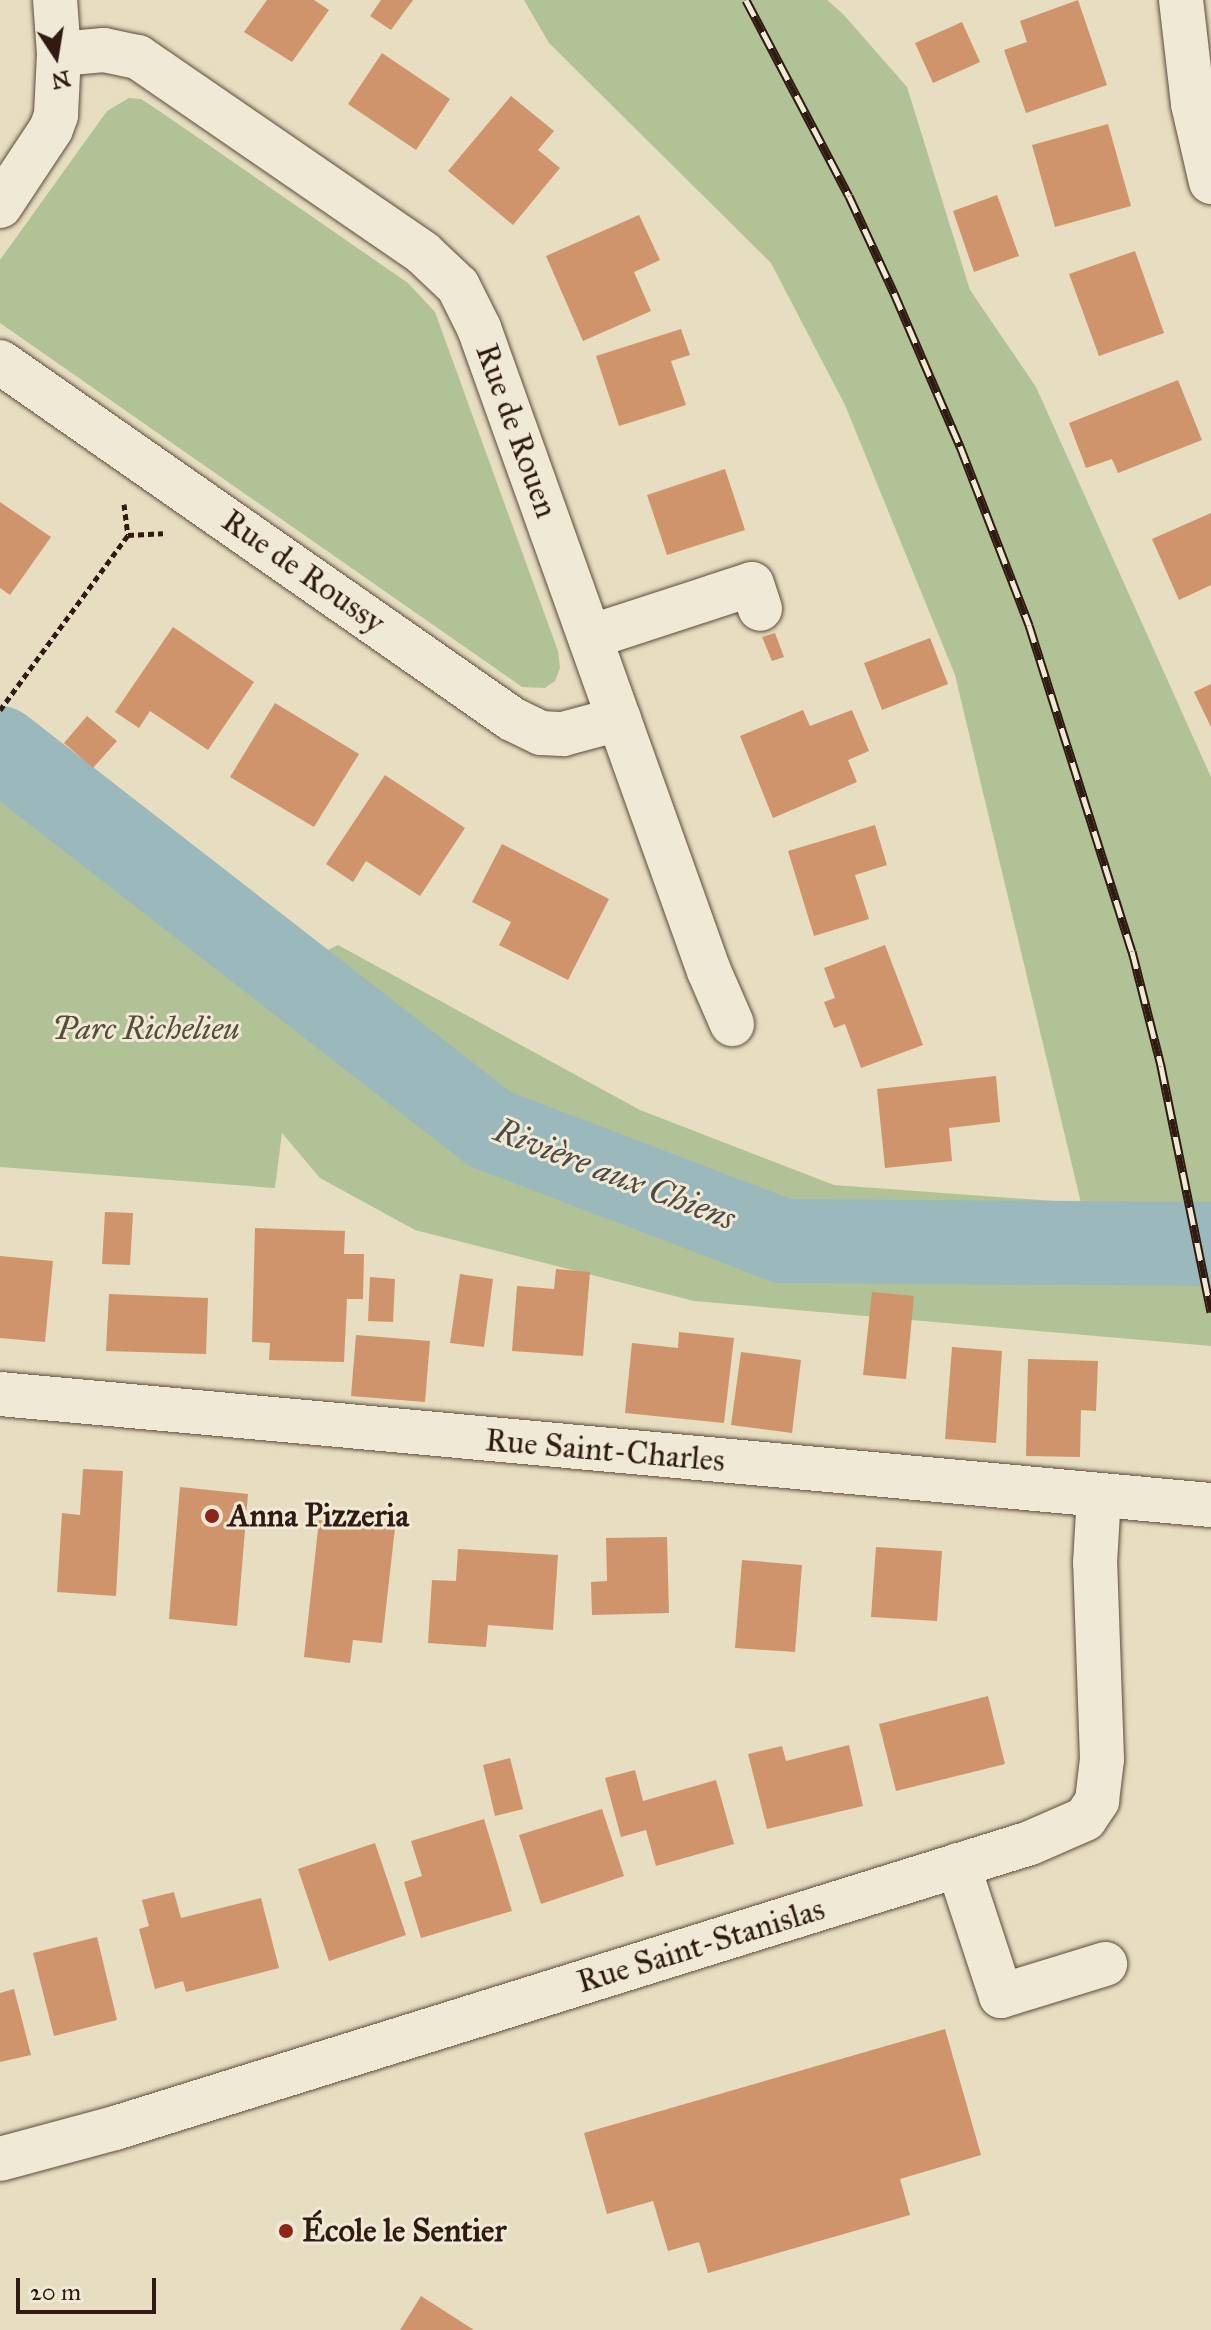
<!DOCTYPE html>
<meta charset="utf-8">
<style>
body{margin:0}
#map{position:relative;width:1211px;height:2330px;overflow:hidden;background:#e7ddc0;font-family:"IM FELL Great Primer",serif}
div>[style]{position:absolute}
.green>*{inset:0;background:#b1c296}
.river>*{height:84px;margin:-42px;padding:0 42px;transform-origin:42px;border-radius:42px;background:#9bb9bc}
.building>*{inset:0;background:#cf946c}
.path>*{height:5px;margin-top:-2.5px;transform-origin:0;background:repeating-linear-gradient(90deg,#301a11 0 6px,transparent 0 10px)}
.roads{filter:drop-shadow(0 0 2px #5e4b3d) drop-shadow(0 0 2px #5e4b3d)}
.minor>*{height:44px;margin:-22px;padding:0 22px;transform-origin:22px;border-radius:22px;background:#efe9d6}
.rail>*{height:9px;margin-top:-4.5px;transform-origin:0;background:repeating-linear-gradient(90deg,#efe9d6 0 18px,#301a11 0 36px);box-sizing:border-box;border-block:2px solid #301a11}
.dots>*{width:22px;height:22px;translate:-50% -50%;box-sizing:border-box;border:4px solid #efe9d6;border-radius:50%}
span{translate:-50% -50%;white-space:nowrap;text-align:center;line-height:1.15;-webkit-text-stroke:6px #efe9d6;paint-order:stroke}
.street-label{font-size:32px;color:#301a11}
.park-label{font-size:32px;color:#574c39;font-style:italic}
.poi-label{font-size:32px;color:#301a11;font-weight:700}
.left{translate:0 -50%;text-align:left}
.water-label{font-size:34px;color:#504a44;font-style:italic}
.north{position:absolute;left:16px;top:16px;width:80px;height:80px;-webkit-text-stroke:6px #efe9d6;paint-order:stroke;rotate:168deg;font-size:22px;font-weight:700;line-height:32px;text-align:center;color:#301a11}
.north::after{content:'';display:block;margin:auto;width:28px;height:36px;background:#301a11;clip-path:polygon(50% 0,100% 100%,50% 72%,0 100%)}
.scale{position:absolute;left:16px;top:2278px;width:140px;height:36px;box-sizing:border-box;border:4px solid #301a11;border-top:0;padding-left:10px;font-size:24px;line-height:28px;white-space:nowrap;color:#301a11;-webkit-text-stroke:6px #efe9d6;paint-order:stroke}
</style>
<div id="map">
<div class="green">
<div style="clip-path:polygon(524px 0,827px 0,843px 14px,907px 87px,970px 290px,1036px 387px,1211px 777px,1211px 1346px,694px 1301px,415px 1230px,320px 1178px,282px 1133px,275px 1188px,0 1167px,0 727px,300px 964px,338px 945px,640px 1110px,834px 1185px,1081px 1203px,955px 675px,845px 405px,771px 263px,549px 43px)"></div>
<div style="clip-path:polygon(129px 98px,141px 99px,155px 108px,408px 283px,435px 312px,558px 651px,560px 668px,555px 681px,545px 688px,522px 687px,505px 675px,0 323px,0 260px,107px 111px)"></div>
</div>
<div class="river">
<div style="left:0;top:748px;width:621px;rotate:37.87deg"></div>
<div style="left:490px;top:1129px;width:315px;rotate:20.9deg"></div>
<div style="left:784px;top:1241px;width:427px;rotate:0.4deg"></div>
</div>
<div class="building">
<div style="clip-path:polygon(267px 0,314px 0,329px 10px,292px 62px,244px 32px)"></div>
<div style="clip-path:polygon(381px 0,413px 0,391px 30px,370px 16px)"></div>
<div style="clip-path:polygon(1078px 0,1107px 85px,1026px 113px,1004px 50px,1027px 42px,1020px 21px)"></div>
<div style="clip-path:polygon(962px 22px,980px 62px,933px 83px,915px 43px)"></div>
<div style="clip-path:polygon(382px 53px,450px 99px,416px 150px,348px 104px)"></div>
<div style="clip-path:polygon(511px 96px,554px 131px,538px 150px,560px 168px,513px 225px,448px 171px)"></div>
<div style="clip-path:polygon(1108px 124px,1131px 206px,1055px 227px,1032px 145px)"></div>
<div style="clip-path:polygon(997px 195px,1019px 256px,974px 272px,953px 211px)"></div>
<div style="clip-path:polygon(639px 215px,660px 260px,634px 272px,651px 311px,583px 341px,546px 256px)"></div>
<div style="clip-path:polygon(1135px 251px,1164px 333px,1099px 356px,1069px 274px)"></div>
<div style="clip-path:polygon(681px 329px,690px 355px,671px 361px,686px 405px,619px 426px,596px 356px)"></div>
<div style="clip-path:polygon(1178px 380px,1202px 440px,1118px 473px,1112px 459px,1086px 468px,1069px 423px)"></div>
<div style="clip-path:polygon(725px 469px,745px 530px,667px 555px,647px 495px)"></div>
<div style="clip-path:polygon(0 502px,51px 537px,10px 595px,0 588px)"></div>
<div style="clip-path:polygon(1211px 513px,1211px 585px,1179px 600px,1152px 539px)"></div>
<div style="clip-path:polygon(173px 627px,254px 682px,208px 750px,150px 711px,139px 728px,115px 712px)"></div>
<div style="clip-path:polygon(775px 633px,784px 657px,772px 661px,762px 637px)"></div>
<div style="clip-path:polygon(930px 638px,948px 684px,882px 710px,864px 663px)"></div>
<div style="clip-path:polygon(1211px 684px,1211px 727px,1194px 692px)"></div>
<div style="clip-path:polygon(275px 703px,359px 754px,314px 827px,230px 777px)"></div>
<div style="clip-path:polygon(803px 710px,810px 726px,852px 710px,869px 751px,848px 760px,857px 782px,773px 818px,740px 736px)"></div>
<div style="clip-path:polygon(87px 716px,117px 741px,93px 768px,64px 743px)"></div>
<div style="clip-path:polygon(385px 775px,465px 828px,420px 896px,366px 861px,353px 882px,326px 864px)"></div>
<div style="clip-path:polygon(875px 825px,887px 865px,855px 875px,869px 919px,814px 936px,788px 851px)"></div>
<div style="clip-path:polygon(502px 844px,609px 899px,568px 980px,499px 945px,511px 922px,472px 902px)"></div>
<div style="clip-path:polygon(885px 945px,923px 1045px,861px 1068px,845px 1024px,834px 1028px,824px 1002px,835px 998px,824px 968px)"></div>
<div style="clip-path:polygon(996px 1076px,1000px 1122px,949px 1128px,952px 1161px,885px 1168px,877px 1089px)"></div>
<div style="clip-path:polygon(105px 1212px,133px 1213px,130px 1265px,102px 1264px)"></div>
<div style="clip-path:polygon(255px 1228px,345px 1231px,344px 1254px,364px 1254px,363px 1299px,347px 1299px,344px 1362px,269px 1360px,270px 1343px,252px 1342px)"></div>
<div style="clip-path:polygon(0 1256px,53px 1261px,45px 1342px,0 1338px)"></div>
<div style="clip-path:polygon(556px 1269px,590px 1272px,583px 1356px,512px 1351px,517px 1286px,554px 1289px)"></div>
<div style="clip-path:polygon(460px 1274px,493px 1279px,484px 1347px,450px 1343px)"></div>
<div style="clip-path:polygon(370px 1277px,395px 1279px,393px 1322px,368px 1321px)"></div>
<div style="clip-path:polygon(872px 1292px,914px 1296px,906px 1379px,863px 1375px)"></div>
<div style="clip-path:polygon(109px 1294px,208px 1298px,206px 1354px,106px 1351px)"></div>
<div style="clip-path:polygon(679px 1332px,734px 1338px,724px 1423px,625px 1413px,632px 1343px,678px 1348px)"></div>
<div style="clip-path:polygon(356px 1335px,430px 1341px,425px 1402px,351px 1396px)"></div>
<div style="clip-path:polygon(952px 1347px,1002px 1351px,996px 1443px,945px 1439px)"></div>
<div style="clip-path:polygon(741px 1352px,801px 1360px,792px 1433px,731px 1425px)"></div>
<div style="clip-path:polygon(1028px 1359px,1098px 1361px,1096px 1411px,1081px 1410px,1080px 1457px,1026px 1456px)"></div>
<div style="clip-path:polygon(83px 1469px,123px 1471px,116px 1596px,57px 1592px,62px 1513px,80px 1515px)"></div>
<div style="clip-path:polygon(180px 1487px,248px 1494px,237px 1626px,169px 1619px)"></div>
<div style="clip-path:polygon(319px 1520px,395px 1528px,382px 1643px,353px 1640px,350px 1663px,304px 1657px)"></div>
<div style="clip-path:polygon(667px 1537px,669px 1613px,592px 1615px,591px 1582px,607px 1581px,606px 1538px)"></div>
<div style="clip-path:polygon(876px 1547px,942px 1551px,937px 1621px,871px 1617px)"></div>
<div style="clip-path:polygon(458px 1549px,558px 1555px,553px 1630px,488px 1625px,486px 1647px,428px 1643px,432px 1580px,456px 1581px)"></div>
<div style="clip-path:polygon(742px 1560px,802px 1565px,795px 1652px,735px 1648px)"></div>
<div style="clip-path:polygon(988px 1696px,1005px 1764px,896px 1791px,879px 1724px)"></div>
<div style="clip-path:polygon(849px 1745px,863px 1806px,767px 1829px,748px 1754px,782px 1746px,786px 1761px)"></div>
<div style="clip-path:polygon(510px 1758px,523px 1809px,495px 1816px,483px 1765px)"></div>
<div style="clip-path:polygon(635px 1770px,643px 1801px,716px 1780px,734px 1844px,656px 1866px,646px 1830px,621px 1837px,605px 1778px)"></div>
<div style="clip-path:polygon(602px 1809px,624px 1876px,541px 1904px,519px 1835px)"></div>
<div style="clip-path:polygon(484px 1819px,512px 1911px,421px 1938px,404px 1882px,422px 1876px,411px 1841px)"></div>
<div style="clip-path:polygon(375px 1843px,406px 1935px,329px 1961px,298px 1869px)"></div>
<div style="clip-path:polygon(174px 1892px,181px 1918px,261px 1898px,279px 1968px,186px 1992px,183px 1981px,155px 1989px,139px 1929px,149px 1926px,142px 1900px)"></div>
<div style="clip-path:polygon(97px 1937px,117px 2020px,54px 2036px,33px 1953px)"></div>
<div style="clip-path:polygon(14px 1989px,31px 2055px,0 2062px,0 1993px)"></div>
<div style="clip-path:polygon(945px 2029px,981px 2155px,900px 2179px,910px 2215px,708px 2273px,699px 2242px,668px 2251px,653px 2201px,607px 2214px,584px 2133px)"></div>
<div style="clip-path:polygon(421px 2296px,474px 2330px,400px 2330px)"></div>
</div>
<div class="path">
<div style="left:124px;top:504px;width:31px;rotate:83deg"></div>
<div style="left:0;top:710px;width:217px;rotate:-53.8deg"></div>
<div style="left:128px;top:535px;width:35px;rotate:-3deg"></div>
</div>
<div class="roads">
<div class="minor">
<div style="left:1181px;top:0;width:105px;rotate:83.4deg"></div>
<div style="left:1193px;top:104px;width:80px;rotate:77deg"></div>
<div style="left:59px;top:54px;width:45px;rotate:-5.1deg"></div>
<div style="left:104px;top:50px;width:35px;rotate:12deg"></div>
<div style="left:138px;top:57px;width:346px;rotate:34.5deg"></div>
<div style="left:423px;top:253px;width:48px;rotate:43.3deg"></div>
<div style="left:458px;top:286px;width:47px;rotate:63.4deg"></div>
<div style="left:479px;top:328px;width:683px;rotate:70.32deg"></div>
<div style="left:709px;top:971px;width:58px;rotate:66.5deg"></div>
<div style="left:0;top:206px;width:92px;rotate:-56.5deg"></div>
<div style="left:51px;top:129px;width:15px;rotate:-70deg"></div>
<div style="left:56px;top:115px;width:61px;rotate:-87.2deg"></div>
<div style="left:59px;top:54px;width:54px;rotate:-94.2deg"></div>
<div style="left:0;top:362px;width:624px;rotate:34.89deg"></div>
<div style="left:512px;top:719px;width:32px;rotate:26deg"></div>
<div style="left:541px;top:733px;width:22px;rotate:3deg"></div>
<div style="left:563px;top:734px;width:58px;rotate:-15deg"></div>
<div style="left:590px;top:637px;width:170px;rotate:-18.1deg"></div>
<div style="left:752px;top:584px;width:26px;rotate:72deg"></div>
<div style="left:0;top:1394px;width:1216px;rotate:5.24deg"></div>
<div style="left:958px;top:1865px;width:138px;rotate:71.8deg"></div>
<div style="left:1001px;top:1996px;width:109px;rotate:-17.1deg"></div>
<div style="left:0;top:2159px;width:119px;rotate:-15.1deg"></div>
<div style="left:115px;top:2128px;width:958px;rotate:-17.3deg"></div>
<div style="left:1030px;top:1843px;width:60px;rotate:-23.6deg"></div>
<div style="left:1085px;top:1819px;width:22px;rotate:-56deg"></div>
<div style="left:1097px;top:1801px;width:42px;rotate:-83.2deg"></div>
<div style="left:1102px;top:1759px;width:196px;rotate:-92deg"></div>
<div style="left:1095px;top:1563px;width:67px;rotate:-86.6deg"></div>
</div>
</div>
<div class="rail">
<div style="left:746px;top:0;width:221px;rotate:62.3deg"></div>
<div style="left:849px;top:196px;width:107px;rotate:65.1deg"></div>
<div style="left:894px;top:293px;width:167px;rotate:66.7deg"></div>
<div style="left:960px;top:446px;width:192px;rotate:68.9deg"></div>
<div style="left:1029px;top:625px;width:342px;rotate:72.5deg"></div>
<div style="left:1132px;top:951px;width:119px;rotate:75.8deg"></div>
<div style="left:1161px;top:1066px;width:251px;rotate:78.5deg"></div>
</div>
<div class="dots">
<div style="left:212px;top:1516px;background:#8f2418"></div>
<div style="left:286px;top:2231px;background:#8f2418"></div>
</div>
<div class="street-label">
<span style="left:516px;top:431px;rotate:70deg">Rue de Rouen</span>
<span style="left:303px;top:572px;rotate:35deg">Rue de Roussy</span>
<span style="left:605px;top:1451px;rotate:5deg">Rue Saint-Charles</span>
<span style="left:701px;top:1946px;rotate:-17deg">Rue Saint-Stanislas</span>
</div>
<div class="park-label">
<span style="left:146px;top:1029px">Parc Richelieu</span>
</div>
<div class="poi-label">
<span class="left" style="left:228px;top:1516px">Anna Pizzeria</span>
<span class="left" style="left:302px;top:2231px">École le Sentier</span>
</div>
<div class="water-label">
<span style="left:615px;top:1174px;rotate:21deg">Rivière aux Chiens</span>
</div>
<div class="north">N</div>
<div class="scale">20 m</div>
</div>
